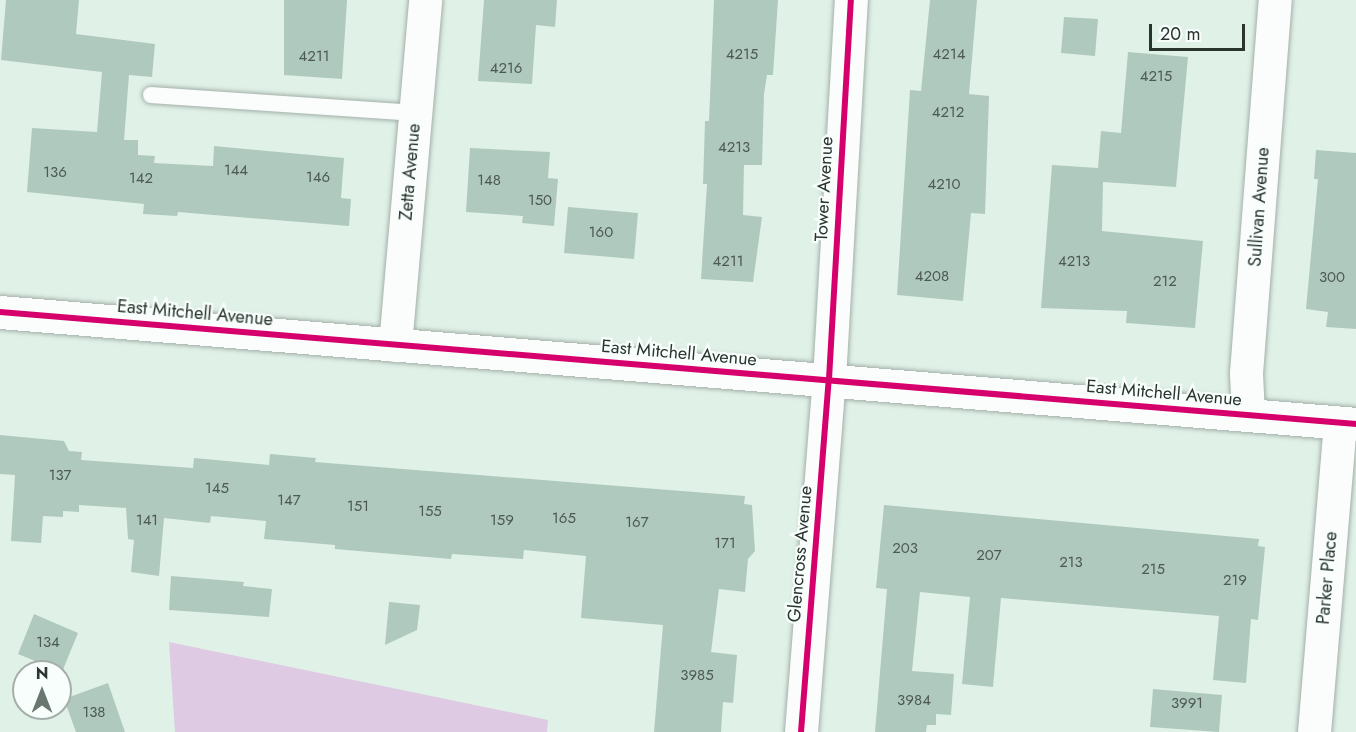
<!DOCTYPE html>
<style>
body{margin:0}
#map{position:relative;width:1356px;height:732px;overflow:hidden;background:#e0f1e8;font-family:Jost,sans-serif}
div>[style]{position:absolute}
.green>*{inset:0;background:#decae2}
.building>*{inset:0;background:#b0c9be}
.roads{filter:drop-shadow(0 0 2px #a3b0a9) drop-shadow(0 0 2px #a3b0a9)}
.lane>*{height:16px;margin:-8px;padding:0 8px;transform-origin:8px;border-radius:8px;background:#fafdfc}
.street>*{height:33px;margin:-16.5px;padding:0 16.5px;transform-origin:16.5px;border-radius:16.5px;background:#fafdfc}
.secondary>*{height:33px;margin:-16.5px;padding:0 16.5px;transform-origin:16.5px;border-radius:16.5px;background:#fafdfc}
.cycleway>*{height:6px;margin:-3px;padding:0 3px;transform-origin:3px;border-radius:3px;background:#d6006c}
span{translate:-50% -50%;white-space:nowrap;text-align:center;line-height:1.15;-webkit-text-stroke:4.5px #f8fefb;paint-order:stroke}
.number-label{font-size:15px;color:#4c5a53}
.number-label span{-webkit-text-stroke-width:0}
.street-label{font-size:18px;color:#2a352f}
.north{position:absolute;left:12px;top:660px;width:60px;height:60px;box-sizing:border-box;background:#f8fefb;border:2px solid #a6aea9;border-radius:50%;rotate:0deg;font-size:16px;font-weight:700;line-height:24px;text-align:center;color:#2a352f}
.north::after{content:'';display:block;margin:auto;width:21px;height:27px;background:#6a7770;clip-path:polygon(50% 0,100% 100%,50% 72%,0 100%)}
.scale{position:absolute;left:1149px;top:24px;width:96px;height:27px;box-sizing:border-box;border:3px solid #2a352f;border-top:0;padding-left:8px;font-size:18px;line-height:21px;white-space:nowrap;color:#2a352f;-webkit-text-stroke:4px #f8fefb;paint-order:stroke}
</style>
<div id="map">
<div class="green">
<div style="clip-path:polygon(169px 642px,548px 720px,547px 732px,175px 732px)"></div>
</div>
<div class="building">
<div style="clip-path:polygon(6px 0,79px 0,76px 34px,155px 44px,152px 77px,129px 75px,124px 140px,138px 140px,138px 155px,155px 156px,154px 163px,213px 166px,214px 146px,344px 158px,341px 198px,351px 199px,349px 226px,178px 212px,177px 216px,143px 214px,144px 204px,27px 192px,32px 128px,97px 132px,102px 72px,1px 60px)"></div>
<div style="clip-path:polygon(284px 0,347px 0,342px 79px,284px 75px)"></div>
<div style="clip-path:polygon(484px 0,557px 0,555px 27px,536px 25px,532px 84px,478px 81px)"></div>
<div style="clip-path:polygon(714px 0,778px 0,773px 75px,767px 75px,764px 94px,762px 165px,744px 165px,743px 215px,762px 217px,753px 282px,701px 279px,707px 184px,703px 184px,705px 121px,709px 121px)"></div>
<div style="clip-path:polygon(930px 0,977px 0,969px 94px,989px 96px,985px 214px,971px 213px,963px 301px,897px 295px,910px 90px,921px 91px)"></div>
<div style="clip-path:polygon(1064px 17px,1098px 19px,1095px 56px,1061px 53px)"></div>
<div style="clip-path:polygon(1128px 52px,1188px 57px,1176px 187px,1103px 182px,1102px 231px,1203px 241px,1195px 328px,1126px 323px,1127px 311px,1041px 308px,1052px 165px,1098px 168px,1101px 131px,1121px 133px)"></div>
<div style="clip-path:polygon(470px 148px,550px 152px,548px 178px,558px 179px,554px 226px,522px 223px,523px 216px,466px 212px)"></div>
<div style="clip-path:polygon(1316px 150px,1356px 153px,1356px 329px,1326px 327px,1328px 312px,1306px 309px,1318px 179px,1314px 179px)"></div>
<div style="clip-path:polygon(568px 207px,638px 213px,634px 259px,564px 253px)"></div>
<div style="clip-path:polygon(0 435px,64px 441px,69px 451px,82px 452px,81px 460px,193px 468px,194px 458px,269px 465px,270px 454px,316px 458px,315px 462px,745px 496px,744px 504px,752px 505px,755px 551px,748px 559px,745px 592px,719px 589px,711px 652px,737px 655px,733px 703px,723px 702px,721px 732px,654px 732px,663px 625px,581px 618px,586px 556px,524px 550px,523px 559px,452px 554px,451px 559px,335px 549px,335px 545px,264px 539px,266px 521px,211px 516px,210px 523px,164px 518px,159px 576px,131px 572px,134px 540px,128px 539px,126px 508px,79px 505px,79px 512px,63px 511px,63px 517px,43px 516px,41px 543px,11px 541px,15px 475px,0 474px)"></div>
<div style="clip-path:polygon(884px 505px,1259px 539px,1258px 546px,1265px 547px,1258px 620px,1251px 619px,1246px 683px,1213px 680px,1219px 616px,1001px 598px,993px 687px,962px 684px,970px 597px,920px 592px,912px 671px,954px 674px,951px 715px,936px 714px,936px 725px,927px 725px,926px 732px,875px 732px,887px 589px,876px 588px)"></div>
<div style="clip-path:polygon(171px 576px,244px 582px,243px 586px,272px 589px,269px 617px,169px 610px)"></div>
<div style="clip-path:polygon(389px 602px,420px 605px,417px 630px,385px 645px)"></div>
<div style="clip-path:polygon(34px 614px,78px 633px,62px 672px,18px 654px)"></div>
<div style="clip-path:polygon(108px 683px,125px 732px,76px 732px,64px 699px)"></div>
<div style="clip-path:polygon(1153px 689px,1222px 695px,1219px 732px,1150px 727px)"></div>
</div>
<div class="roads">
<div class="lane">
<div style="left:151px;top:95px;width:265px;rotate:3.9deg"></div>
</div>
<div class="street">
<div style="left:395px;top:345px;width:346px;rotate:-85deg"></div>
<div style="left:1248px;top:415px;width:42px;rotate:-92.7deg"></div>
<div style="left:1246px;top:373px;width:374px;rotate:-85.6deg"></div>
<div style="left:801px;top:732px;width:354px;rotate:-85.5deg"></div>
<div style="left:829px;top:379px;width:380px;rotate:-86.7deg"></div>
<div style="left:1314px;top:732px;width:310px;rotate:-85.2deg"></div>
</div>
<div class="secondary">
<div style="left:0;top:312px;width:1361px;rotate:4.72deg"></div>
</div>
</div>
<div class="cycleway">
<div style="left:0;top:312px;width:1361px;rotate:4.72deg"></div>
<div style="left:801px;top:732px;width:354px;rotate:-85.5deg"></div>
<div style="left:829px;top:379px;width:380px;rotate:-86.7deg"></div>
</div>
<div class="number-label">
<span style="left:742px;top:55px">4215</span>
<span style="left:949px;top:55px">4214</span>
<span style="left:314px;top:57px">4211</span>
<span style="left:506px;top:69px">4216</span>
<span style="left:1156px;top:77px">4215</span>
<span style="left:948px;top:113px">4212</span>
<span style="left:734px;top:148px">4213</span>
<span style="left:236px;top:171px">144</span>
<span style="left:55px;top:173px">136</span>
<span style="left:318px;top:178px">146</span>
<span style="left:141px;top:179px">142</span>
<span style="left:489px;top:181px">148</span>
<span style="left:944px;top:185px">4210</span>
<span style="left:540px;top:201px">150</span>
<span style="left:601px;top:233px">160</span>
<span style="left:728px;top:262px">4211</span>
<span style="left:1074px;top:262px">4213</span>
<span style="left:932px;top:277px">4208</span>
<span style="left:1332px;top:278px">300</span>
<span style="left:1165px;top:282px">212</span>
<span style="left:60px;top:476px">137</span>
<span style="left:217px;top:489px">145</span>
<span style="left:289px;top:501px">147</span>
<span style="left:358px;top:507px">151</span>
<span style="left:430px;top:512px">155</span>
<span style="left:564px;top:519px">165</span>
<span style="left:147px;top:521px">141</span>
<span style="left:502px;top:521px">159</span>
<span style="left:637px;top:523px">167</span>
<span style="left:725px;top:544px">171</span>
<span style="left:905px;top:549px">203</span>
<span style="left:989px;top:556px">207</span>
<span style="left:1071px;top:563px">213</span>
<span style="left:1153px;top:570px">215</span>
<span style="left:1235px;top:581px">219</span>
<span style="left:48px;top:643px">134</span>
<span style="left:697px;top:676px">3985</span>
<span style="left:914px;top:701px">3984</span>
<span style="left:1187px;top:704px">3991</span>
<span style="left:94px;top:713px">138</span>
</div>
<div class="street-label">
<span style="left:410px;top:172px;rotate:-85deg">Zetta Avenue</span>
<span style="left:824px;top:189px;rotate:-87deg">Tower Avenue</span>
<span style="left:1259px;top:207px;rotate:-86deg">Sullivan Avenue</span>
<span style="left:195px;top:313px;rotate:5deg">East Mitchell Avenue</span>
<span style="left:679px;top:353px;rotate:5deg">East Mitchell Avenue</span>
<span style="left:1164px;top:393px;rotate:5deg">East Mitchell Avenue</span>
<span style="left:800px;top:554px;rotate:-85deg">Glencross Avenue</span>
<span style="left:1327px;top:578px;rotate:-85deg">Parker Place</span>
</div>
<div class="north">N</div>
<div class="scale">20 m</div>
</div>
